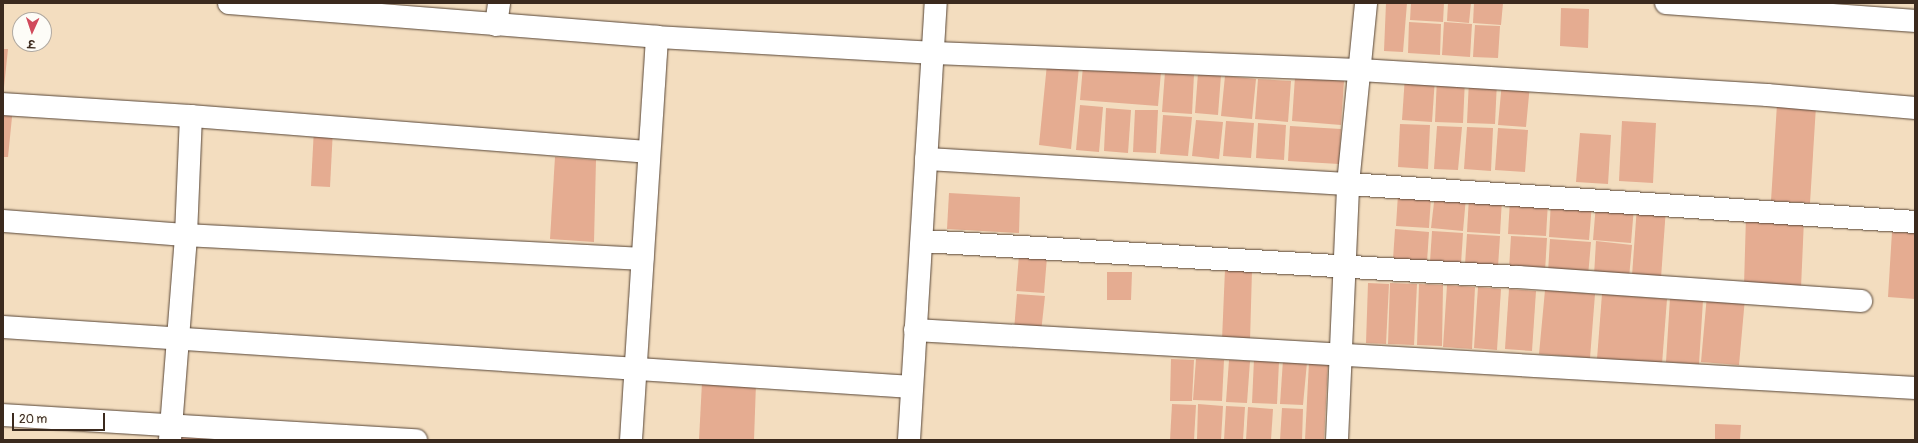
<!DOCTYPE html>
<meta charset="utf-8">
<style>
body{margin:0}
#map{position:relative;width:1918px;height:443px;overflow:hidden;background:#f3ddbf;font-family:Pangolin,"Playpen Sans Deva",sans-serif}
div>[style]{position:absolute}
.building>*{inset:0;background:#e5ac91}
.roads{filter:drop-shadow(0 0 1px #574536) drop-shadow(0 0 1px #574536)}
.minor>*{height:22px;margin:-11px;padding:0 11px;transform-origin:11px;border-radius:11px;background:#fff}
span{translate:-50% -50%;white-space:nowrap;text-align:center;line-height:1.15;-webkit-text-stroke:4px #fdfcf7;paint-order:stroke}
.frame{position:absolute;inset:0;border:4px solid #3b2a1e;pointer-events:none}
.north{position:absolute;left:12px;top:12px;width:40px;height:40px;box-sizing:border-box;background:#fdfcf7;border:1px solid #afa8a0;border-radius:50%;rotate:183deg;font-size:11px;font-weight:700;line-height:16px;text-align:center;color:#3b2a1e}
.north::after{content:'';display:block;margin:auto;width:14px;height:18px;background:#d1495b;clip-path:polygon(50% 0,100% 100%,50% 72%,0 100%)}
.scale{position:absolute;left:12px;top:413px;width:93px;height:18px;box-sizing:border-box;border:2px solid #3b2a1e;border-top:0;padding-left:5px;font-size:12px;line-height:14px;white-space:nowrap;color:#3b2a1e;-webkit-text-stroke:3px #fdfcf7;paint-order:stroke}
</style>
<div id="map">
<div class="building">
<div style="clip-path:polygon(1386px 3px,1407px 3px,1403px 52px,1384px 51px)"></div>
<div style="clip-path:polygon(1411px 3px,1444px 3px,1443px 22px,1410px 20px)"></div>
<div style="clip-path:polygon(1448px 3px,1471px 3px,1469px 23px,1447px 21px)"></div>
<div style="clip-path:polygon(1474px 3px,1503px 3px,1501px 25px,1473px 23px)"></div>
<div style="clip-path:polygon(1561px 8px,1589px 9px,1588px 48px,1560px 46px)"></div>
<div style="clip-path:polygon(1409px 22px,1441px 24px,1440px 55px,1408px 53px)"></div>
<div style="clip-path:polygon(1444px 22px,1472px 24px,1470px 57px,1442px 55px)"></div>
<div style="clip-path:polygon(1475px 25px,1500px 26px,1498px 58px,1473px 57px)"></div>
<div style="clip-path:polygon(3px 49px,8px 49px,4px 87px,3px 87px)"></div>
<div style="clip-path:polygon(1047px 64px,1079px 67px,1071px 149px,1039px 145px)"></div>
<div style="clip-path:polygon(1083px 66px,1161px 72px,1158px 106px,1080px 100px)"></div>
<div style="clip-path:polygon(1165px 72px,1194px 74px,1192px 114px,1162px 112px)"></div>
<div style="clip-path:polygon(1198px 73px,1221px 75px,1218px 115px,1195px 113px)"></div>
<div style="clip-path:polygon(1225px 76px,1256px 79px,1252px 119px,1221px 116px)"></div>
<div style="clip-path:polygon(1405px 76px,1435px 78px,1432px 122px,1402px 120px)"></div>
<div style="clip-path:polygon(1295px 77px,1344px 81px,1341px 125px,1292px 121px)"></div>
<div style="clip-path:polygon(1437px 78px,1465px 79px,1463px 123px,1435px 122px)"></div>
<div style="clip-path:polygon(1258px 79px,1291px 81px,1288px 122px,1255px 119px)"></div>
<div style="clip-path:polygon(1469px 80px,1497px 81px,1495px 124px,1467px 123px)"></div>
<div style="clip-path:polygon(1502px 82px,1530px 84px,1526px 127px,1498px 125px)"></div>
<div style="clip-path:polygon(1777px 104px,1816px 106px,1810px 203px,1771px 201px)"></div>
<div style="clip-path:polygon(1080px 105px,1103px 107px,1099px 152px,1076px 150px)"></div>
<div style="clip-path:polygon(3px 106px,13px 107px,8px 157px,3px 157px)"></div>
<div style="clip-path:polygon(1106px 108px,1131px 110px,1128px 153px,1104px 151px)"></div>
<div style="clip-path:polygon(1135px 110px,1158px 110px,1156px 153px,1133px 152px)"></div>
<div style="clip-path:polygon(1163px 115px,1192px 117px,1188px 156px,1160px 154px)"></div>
<div style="clip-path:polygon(1196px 120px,1223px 122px,1219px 159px,1192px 156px)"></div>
<div style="clip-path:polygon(1226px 121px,1254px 123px,1251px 158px,1223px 156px)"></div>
<div style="clip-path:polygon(1622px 121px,1656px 123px,1653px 183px,1619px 181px)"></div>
<div style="clip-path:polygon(1258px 123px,1286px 125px,1284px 160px,1256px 158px)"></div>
<div style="clip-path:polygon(1400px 124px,1430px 125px,1428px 169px,1398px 167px)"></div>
<div style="clip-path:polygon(1290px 126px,1341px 129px,1339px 164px,1288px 161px)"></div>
<div style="clip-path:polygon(1437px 126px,1462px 127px,1458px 170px,1434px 169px)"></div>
<div style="clip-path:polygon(1467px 127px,1493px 128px,1491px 171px,1464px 169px)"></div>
<div style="clip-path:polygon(314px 128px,333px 129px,330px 187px,311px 186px)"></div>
<div style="clip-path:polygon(1498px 128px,1528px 130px,1525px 172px,1495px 170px)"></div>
<div style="clip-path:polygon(1580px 133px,1611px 135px,1608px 184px,1576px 182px)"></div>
<div style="clip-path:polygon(555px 157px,596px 160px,594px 242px,550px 239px)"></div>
<div style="clip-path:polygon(949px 193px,1020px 197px,1019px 233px,947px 229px)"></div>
<div style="clip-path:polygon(1398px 194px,1431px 197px,1429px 228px,1396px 226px)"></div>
<div style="clip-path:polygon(1435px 194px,1466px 197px,1463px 231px,1431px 228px)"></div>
<div style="clip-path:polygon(1469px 197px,1502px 199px,1500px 234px,1467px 232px)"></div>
<div style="clip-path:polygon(1510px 200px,1548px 202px,1546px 236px,1508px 234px)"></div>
<div style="clip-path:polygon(1551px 201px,1592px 204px,1589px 240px,1549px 237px)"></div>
<div style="clip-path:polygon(1596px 204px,1634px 207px,1631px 243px,1593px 240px)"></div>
<div style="clip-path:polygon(1637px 206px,1666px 208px,1661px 278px,1632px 276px)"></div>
<div style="clip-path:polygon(1746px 216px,1804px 219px,1801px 288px,1744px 286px)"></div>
<div style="clip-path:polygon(1395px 229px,1429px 232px,1427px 262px,1393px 260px)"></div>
<div style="clip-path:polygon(1432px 231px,1463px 233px,1461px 264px,1430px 262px)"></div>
<div style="clip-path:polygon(1892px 232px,1915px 233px,1915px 299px,1888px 297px)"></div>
<div style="clip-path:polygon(1467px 234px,1500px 236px,1498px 267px,1465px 265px)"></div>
<div style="clip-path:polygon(1511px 236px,1547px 238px,1545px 271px,1509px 269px)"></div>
<div style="clip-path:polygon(1550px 239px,1591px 242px,1588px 276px,1548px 273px)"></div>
<div style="clip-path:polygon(1596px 241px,1632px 245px,1629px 278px,1594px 276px)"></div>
<div style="clip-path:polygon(1019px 255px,1047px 257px,1044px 293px,1016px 291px)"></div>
<div style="clip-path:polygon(1225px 269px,1252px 270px,1250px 341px,1222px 340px)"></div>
<div style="clip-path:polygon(1107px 272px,1132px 272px,1131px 300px,1107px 300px)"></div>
<div style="clip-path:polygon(1368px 283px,1389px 284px,1386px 344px,1366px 343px)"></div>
<div style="clip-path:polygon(1390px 283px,1417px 284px,1414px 345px,1388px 344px)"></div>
<div style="clip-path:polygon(1419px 284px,1443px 285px,1442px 346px,1417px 345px)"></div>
<div style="clip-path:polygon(1447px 285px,1475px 287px,1472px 349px,1443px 347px)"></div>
<div style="clip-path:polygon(1478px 287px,1501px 289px,1497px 350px,1474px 348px)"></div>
<div style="clip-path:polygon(1509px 289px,1536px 291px,1532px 351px,1505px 349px)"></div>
<div style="clip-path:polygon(1545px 290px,1595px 294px,1590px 358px,1539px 354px)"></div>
<div style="clip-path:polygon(1017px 294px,1045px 296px,1041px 332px,1014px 330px)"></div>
<div style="clip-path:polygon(1602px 294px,1667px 299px,1662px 364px,1597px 359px)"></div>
<div style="clip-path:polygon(1707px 295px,1745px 298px,1739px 365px,1701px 362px)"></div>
<div style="clip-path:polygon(1670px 298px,1703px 300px,1699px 364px,1666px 362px)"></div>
<div style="clip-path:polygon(1171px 359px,1194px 360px,1192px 401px,1170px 401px)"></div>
<div style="clip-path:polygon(1196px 359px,1224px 360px,1222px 401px,1193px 400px)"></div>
<div style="clip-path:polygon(1254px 359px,1279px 361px,1277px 404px,1252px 403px)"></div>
<div style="clip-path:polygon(1229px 360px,1250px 361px,1247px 403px,1226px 402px)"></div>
<div style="clip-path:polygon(1283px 360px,1307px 362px,1303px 405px,1280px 404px)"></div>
<div style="clip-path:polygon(1309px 362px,1328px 363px,1324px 440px,1305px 440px)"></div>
<div style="clip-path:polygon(702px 382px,756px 383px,754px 440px,699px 440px)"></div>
<div style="clip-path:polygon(1172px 404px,1196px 405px,1194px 440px,1170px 440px)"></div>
<div style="clip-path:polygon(1198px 404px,1223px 406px,1221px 440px,1197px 440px)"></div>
<div style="clip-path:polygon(1226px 406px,1245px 407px,1243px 440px,1224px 440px)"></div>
<div style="clip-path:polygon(1248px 407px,1273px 409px,1271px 440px,1246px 440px)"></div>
<div style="clip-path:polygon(1282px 408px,1303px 409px,1302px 440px,1280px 440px)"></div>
<div style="clip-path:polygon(1715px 424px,1741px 425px,1740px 440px,1715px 440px)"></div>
<div style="clip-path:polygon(180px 435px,224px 438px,223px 440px,179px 440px)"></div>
</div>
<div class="roads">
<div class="minor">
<div style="left:229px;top:3px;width:429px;rotate:4.5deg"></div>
<div style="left:657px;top:37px;width:276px;rotate:3.3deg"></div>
<div style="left:933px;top:53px;width:427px;rotate:2.3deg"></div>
<div style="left:1360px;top:70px;width:408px;rotate:3.5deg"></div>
<div style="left:1767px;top:95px;width:149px;rotate:5deg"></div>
<div style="left:1666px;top:3px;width:250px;rotate:4.1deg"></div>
<div style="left:496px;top:25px;width:22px;rotate:-82deg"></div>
<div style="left:3px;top:104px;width:188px;rotate:3.7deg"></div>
<div style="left:191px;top:116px;width:459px;rotate:4.5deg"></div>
<div style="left:926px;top:159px;width:423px;rotate:3.4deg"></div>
<div style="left:1348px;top:184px;width:568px;rotate:3.83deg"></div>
<div style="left:3px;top:221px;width:184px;rotate:4.4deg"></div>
<div style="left:186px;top:235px;width:457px;rotate:3deg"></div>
<div style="left:922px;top:241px;width:597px;rotate:3.46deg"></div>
<div style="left:1518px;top:277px;width:344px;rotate:4deg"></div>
<div style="left:3px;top:327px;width:911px;rotate:3.78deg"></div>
<div style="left:915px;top:330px;width:1002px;rotate:3.32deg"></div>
<div style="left:3px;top:415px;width:414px;rotate:3.5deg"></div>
<div style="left:170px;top:440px;width:206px;rotate:-85.5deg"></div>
<div style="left:186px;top:235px;width:119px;rotate:-87.6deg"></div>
<div style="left:631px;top:440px;width:404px;rotate:-86.3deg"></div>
<div style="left:909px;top:440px;width:438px;rotate:-86.5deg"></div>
<div style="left:1337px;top:440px;width:256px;rotate:-87.5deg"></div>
<div style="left:1348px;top:184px;width:182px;rotate:-84.3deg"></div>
</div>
</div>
<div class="frame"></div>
<div class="north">उ</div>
<div class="scale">20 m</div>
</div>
